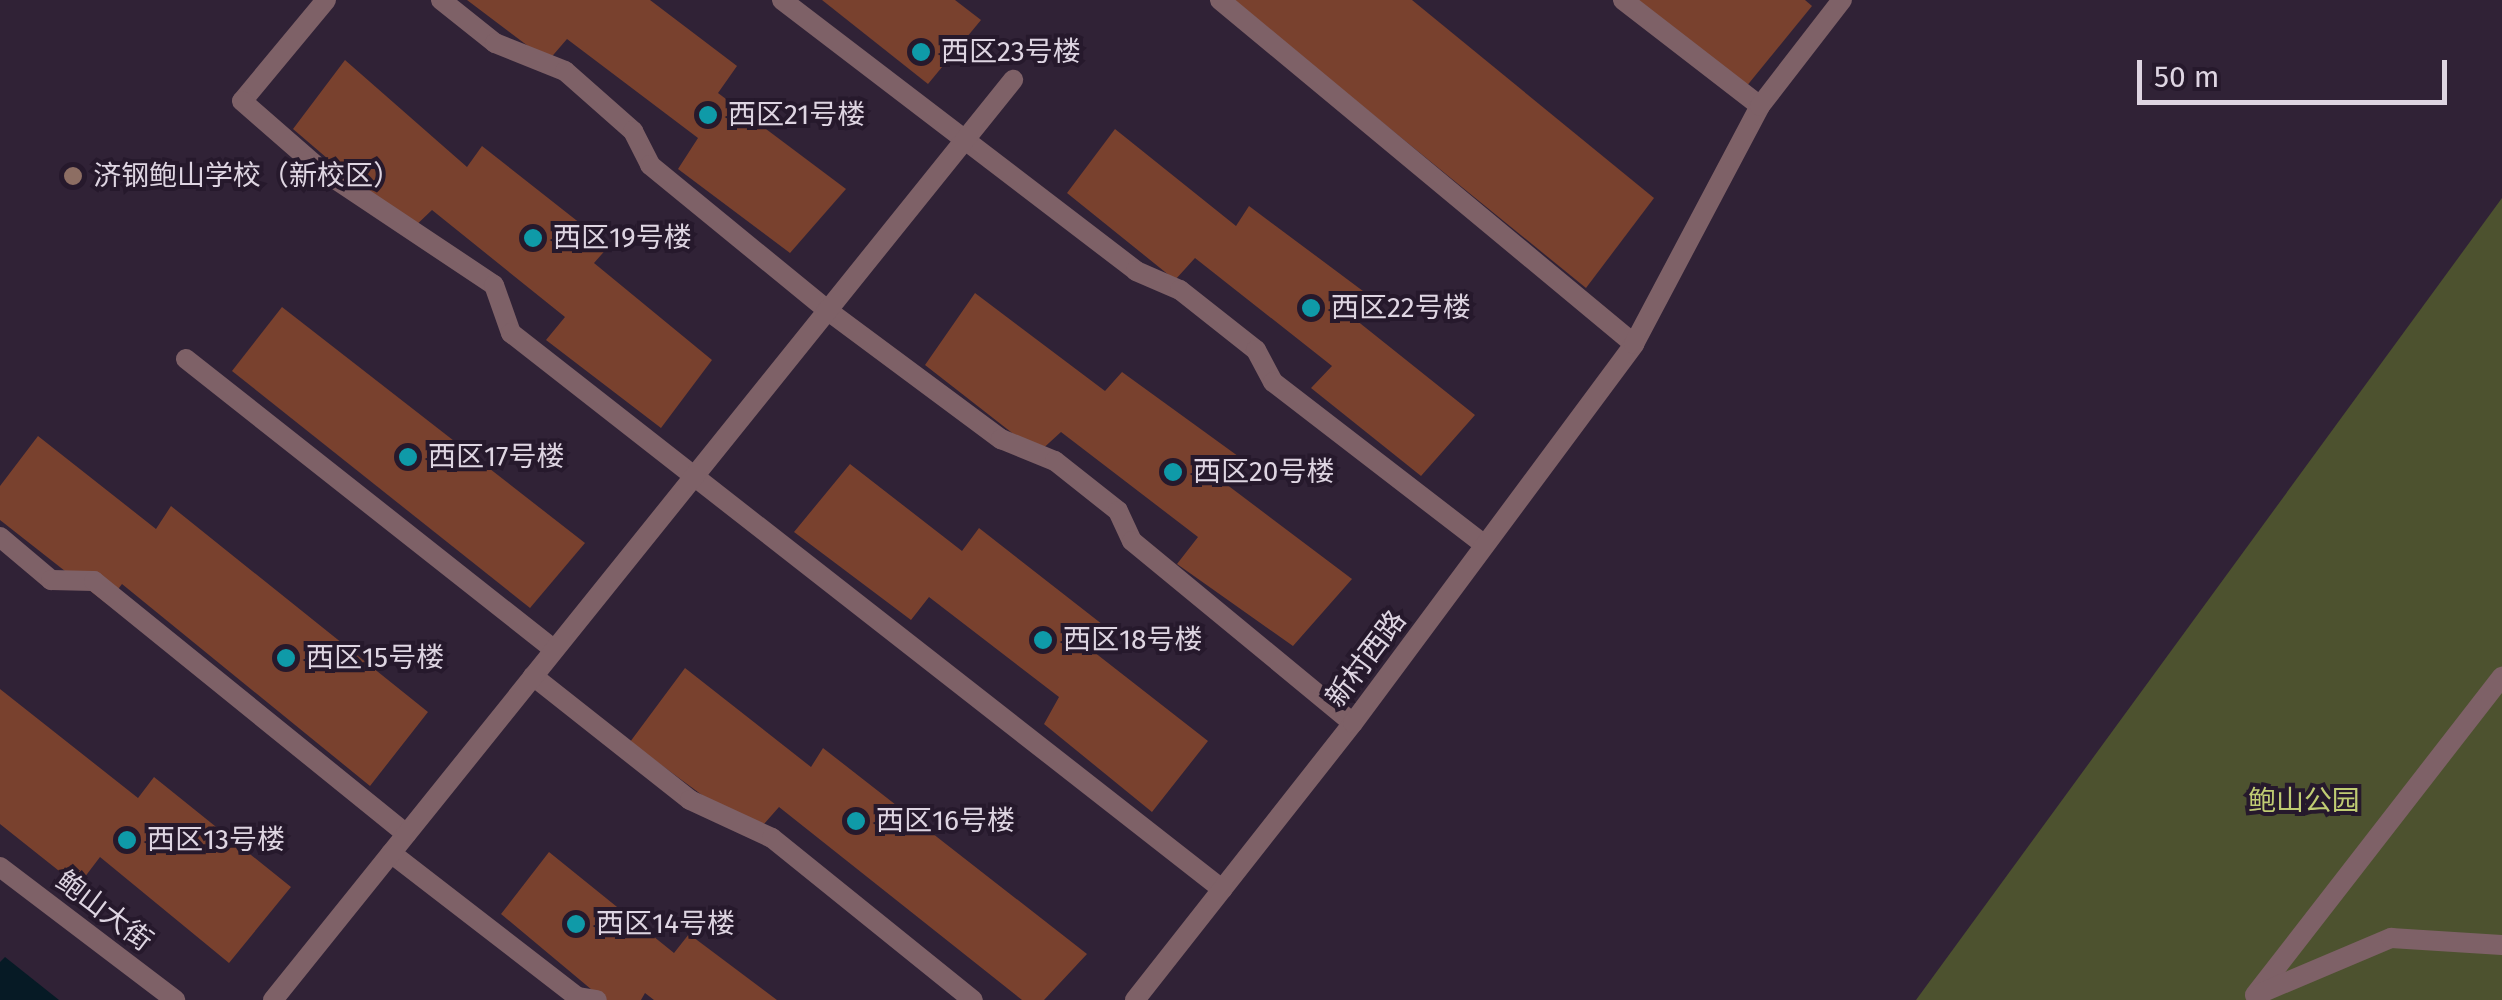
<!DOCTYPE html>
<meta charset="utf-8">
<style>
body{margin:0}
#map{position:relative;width:2502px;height:1000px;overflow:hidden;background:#302236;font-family:"Fira Sans","Noto Sans SC",sans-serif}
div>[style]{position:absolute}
.green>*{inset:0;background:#4d522f}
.water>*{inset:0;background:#061a25}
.building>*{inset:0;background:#79412e}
.minor>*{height:20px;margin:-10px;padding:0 10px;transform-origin:10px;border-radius:10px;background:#7e6167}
.tertiary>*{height:20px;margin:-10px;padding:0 10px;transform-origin:10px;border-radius:10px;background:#7e6167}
.dots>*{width:28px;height:28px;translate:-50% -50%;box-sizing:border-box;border:5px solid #26192c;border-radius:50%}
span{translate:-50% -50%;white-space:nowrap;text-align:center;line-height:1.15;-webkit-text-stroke:8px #26192c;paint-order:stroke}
.poi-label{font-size:28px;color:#ded5e2}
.left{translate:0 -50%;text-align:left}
.street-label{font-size:28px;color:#ded5e2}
.park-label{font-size:28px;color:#c0cc73}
.scale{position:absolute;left:2137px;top:60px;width:310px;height:45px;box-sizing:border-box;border:5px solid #ded5e2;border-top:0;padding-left:12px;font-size:30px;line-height:35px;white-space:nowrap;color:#ded5e2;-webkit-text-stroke:8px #26192c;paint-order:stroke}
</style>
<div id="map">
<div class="green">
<div style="clip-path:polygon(2502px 198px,2502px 1000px,1916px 1000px)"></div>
</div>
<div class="water">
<div style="clip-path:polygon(5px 957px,59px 1000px,0 1000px,0 962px)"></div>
</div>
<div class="building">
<div style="clip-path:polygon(467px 0,650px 0,737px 66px,718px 93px,846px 189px,790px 253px,678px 169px,698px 138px,567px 39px,548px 61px)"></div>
<div style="clip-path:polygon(822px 0,955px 0,981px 20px,928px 84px)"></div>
<div style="clip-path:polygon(1232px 0,1412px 0,1654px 198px,1586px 288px)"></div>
<div style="clip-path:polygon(1628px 0,1805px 0,1812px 6px,1741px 93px)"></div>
<div style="clip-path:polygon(345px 60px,467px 167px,482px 146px,609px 246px,594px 263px,712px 360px,661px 428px,546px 340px,565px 317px,432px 210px,411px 230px,293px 129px)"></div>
<div style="clip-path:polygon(1115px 129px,1236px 226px,1249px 206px,1371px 297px,1356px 320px,1475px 415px,1421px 476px,1311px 388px,1332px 366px,1195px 258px,1175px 280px,1067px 193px)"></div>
<div style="clip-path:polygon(975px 293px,1105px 391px,1122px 372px,1242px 459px,1226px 484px,1352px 579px,1293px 646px,1177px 564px,1198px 537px,1061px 432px,1038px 453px,925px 365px)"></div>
<div style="clip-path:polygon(282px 307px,585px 543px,530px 608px,232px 371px)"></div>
<div style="clip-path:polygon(38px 436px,156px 529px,171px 506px,428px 712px,370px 786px,122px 584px,107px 604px,0 520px,0 486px)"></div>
<div style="clip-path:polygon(850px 464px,962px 551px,979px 528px,1107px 628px,1094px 652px,1208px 741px,1152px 812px,1044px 724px,1059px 697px,929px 597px,911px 620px,794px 532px)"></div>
<div style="clip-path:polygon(685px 668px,811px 767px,823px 748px,1087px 954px,1044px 1000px,1022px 1000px,779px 807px,755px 834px,630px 742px)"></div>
<div style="clip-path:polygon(0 689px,138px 798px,154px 777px,291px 887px,229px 963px,100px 857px,78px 886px,0 824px)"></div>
<div style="clip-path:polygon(549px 852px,674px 953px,689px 934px,777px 1000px,654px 1000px,645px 993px,641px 1000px,604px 1000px,501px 914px)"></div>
</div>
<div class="minor">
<div style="left:326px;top:0;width:131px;rotate:129.7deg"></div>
<div style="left:242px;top:101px;width:103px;rotate:41.1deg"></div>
<div style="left:320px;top:169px;width:209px;rotate:33.7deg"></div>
<div style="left:494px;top:285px;width:51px;rotate:70.5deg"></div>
<div style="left:511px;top:333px;width:903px;rotate:38.03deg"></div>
<div style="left:441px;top:0;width:69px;rotate:38.5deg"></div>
<div style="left:495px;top:43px;width:75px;rotate:21.8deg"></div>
<div style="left:565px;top:71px;width:91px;rotate:41.4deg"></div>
<div style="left:633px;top:131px;width:38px;rotate:63deg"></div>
<div style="left:650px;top:165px;width:229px;rotate:39.3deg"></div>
<div style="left:827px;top:310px;width:217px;rotate:36.6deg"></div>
<div style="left:1001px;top:439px;width:58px;rotate:22.2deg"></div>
<div style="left:1055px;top:461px;width:80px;rotate:38.4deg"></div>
<div style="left:1118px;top:511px;width:33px;rotate:65deg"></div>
<div style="left:1132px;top:541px;width:286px;rotate:39.5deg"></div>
<div style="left:782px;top:0;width:446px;rotate:37.4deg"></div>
<div style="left:1136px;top:271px;width:48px;rotate:23.4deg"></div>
<div style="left:1180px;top:290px;width:97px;rotate:38.3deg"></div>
<div style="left:1256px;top:350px;width:36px;rotate:62deg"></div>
<div style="left:1273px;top:382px;width:267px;rotate:37.6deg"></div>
<div style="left:1220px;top:0;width:538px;rotate:39.72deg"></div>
<div style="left:1623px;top:0;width:173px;rotate:37.7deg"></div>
<div style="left:186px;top:359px;width:469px;rotate:38.3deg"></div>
<div style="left:0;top:537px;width:67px;rotate:40.1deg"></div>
<div style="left:51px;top:580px;width:43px;rotate:1.3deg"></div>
<div style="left:94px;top:581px;width:402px;rotate:39deg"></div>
<div style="left:533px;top:676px;width:200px;rotate:38.3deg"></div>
<div style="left:690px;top:800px;width:90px;rotate:24.9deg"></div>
<div style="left:772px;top:838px;width:258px;rotate:38.9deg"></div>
<div style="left:391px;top:853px;width:235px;rotate:37.7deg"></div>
<div style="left:577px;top:997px;width:20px;rotate:9deg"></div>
<div style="left:2255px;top:995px;width:403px;rotate:-52.2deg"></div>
<div style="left:2256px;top:995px;width:147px;rotate:-22.9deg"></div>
<div style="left:2391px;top:938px;width:111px;rotate:3.6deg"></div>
<div style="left:273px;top:1000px;width:1181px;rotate:-51.19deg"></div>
<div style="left:1135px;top:1000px;width:352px;rotate:-51.8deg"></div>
<div style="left:1353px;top:723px;width:472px;rotate:-53.4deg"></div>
<div style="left:1634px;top:344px;width:269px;rotate:-62.1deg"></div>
<div style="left:1760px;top:106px;width:134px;rotate:-52.3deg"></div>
</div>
<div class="tertiary">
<div style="left:0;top:867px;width:220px;rotate:37.2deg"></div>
</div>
<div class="dots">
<div style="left:921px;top:52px;background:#0f9aa8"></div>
<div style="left:708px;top:115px;background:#0f9aa8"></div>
<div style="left:73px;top:176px;background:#8d6e63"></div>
<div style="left:533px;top:238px;background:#0f9aa8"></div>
<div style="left:1311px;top:308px;background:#0f9aa8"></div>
<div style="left:408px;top:457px;background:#0f9aa8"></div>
<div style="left:1173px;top:472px;background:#0f9aa8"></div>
<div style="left:1043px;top:640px;background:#0f9aa8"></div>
<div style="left:286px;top:658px;background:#0f9aa8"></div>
<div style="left:856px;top:821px;background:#0f9aa8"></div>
<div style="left:127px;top:840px;background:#0f9aa8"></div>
<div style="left:576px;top:924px;background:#0f9aa8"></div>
</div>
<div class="poi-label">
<span class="left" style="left:941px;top:52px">西区23号楼</span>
<span class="left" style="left:728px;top:115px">西区21号楼</span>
<span class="left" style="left:93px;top:176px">济钢鲍山学校（新校区）</span>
<span class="left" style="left:553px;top:238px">西区19号楼</span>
<span class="left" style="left:1331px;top:308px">西区22号楼</span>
<span class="left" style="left:428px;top:457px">西区17号楼</span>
<span class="left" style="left:1193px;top:472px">西区20号楼</span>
<span class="left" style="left:1063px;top:640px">西区18号楼</span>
<span class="left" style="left:306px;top:658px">西区15号楼</span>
<span class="left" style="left:876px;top:821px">西区16号楼</span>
<span class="left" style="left:147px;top:840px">西区13号楼</span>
<span class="left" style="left:596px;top:924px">西区14号楼</span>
</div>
<div class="street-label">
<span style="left:1366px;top:659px;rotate:-53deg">新村西路</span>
<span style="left:104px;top:911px;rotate:37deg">鲍山大街</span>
</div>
<div class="park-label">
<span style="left:2304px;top:801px">鲍山公园</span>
</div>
<div class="scale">50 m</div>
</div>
